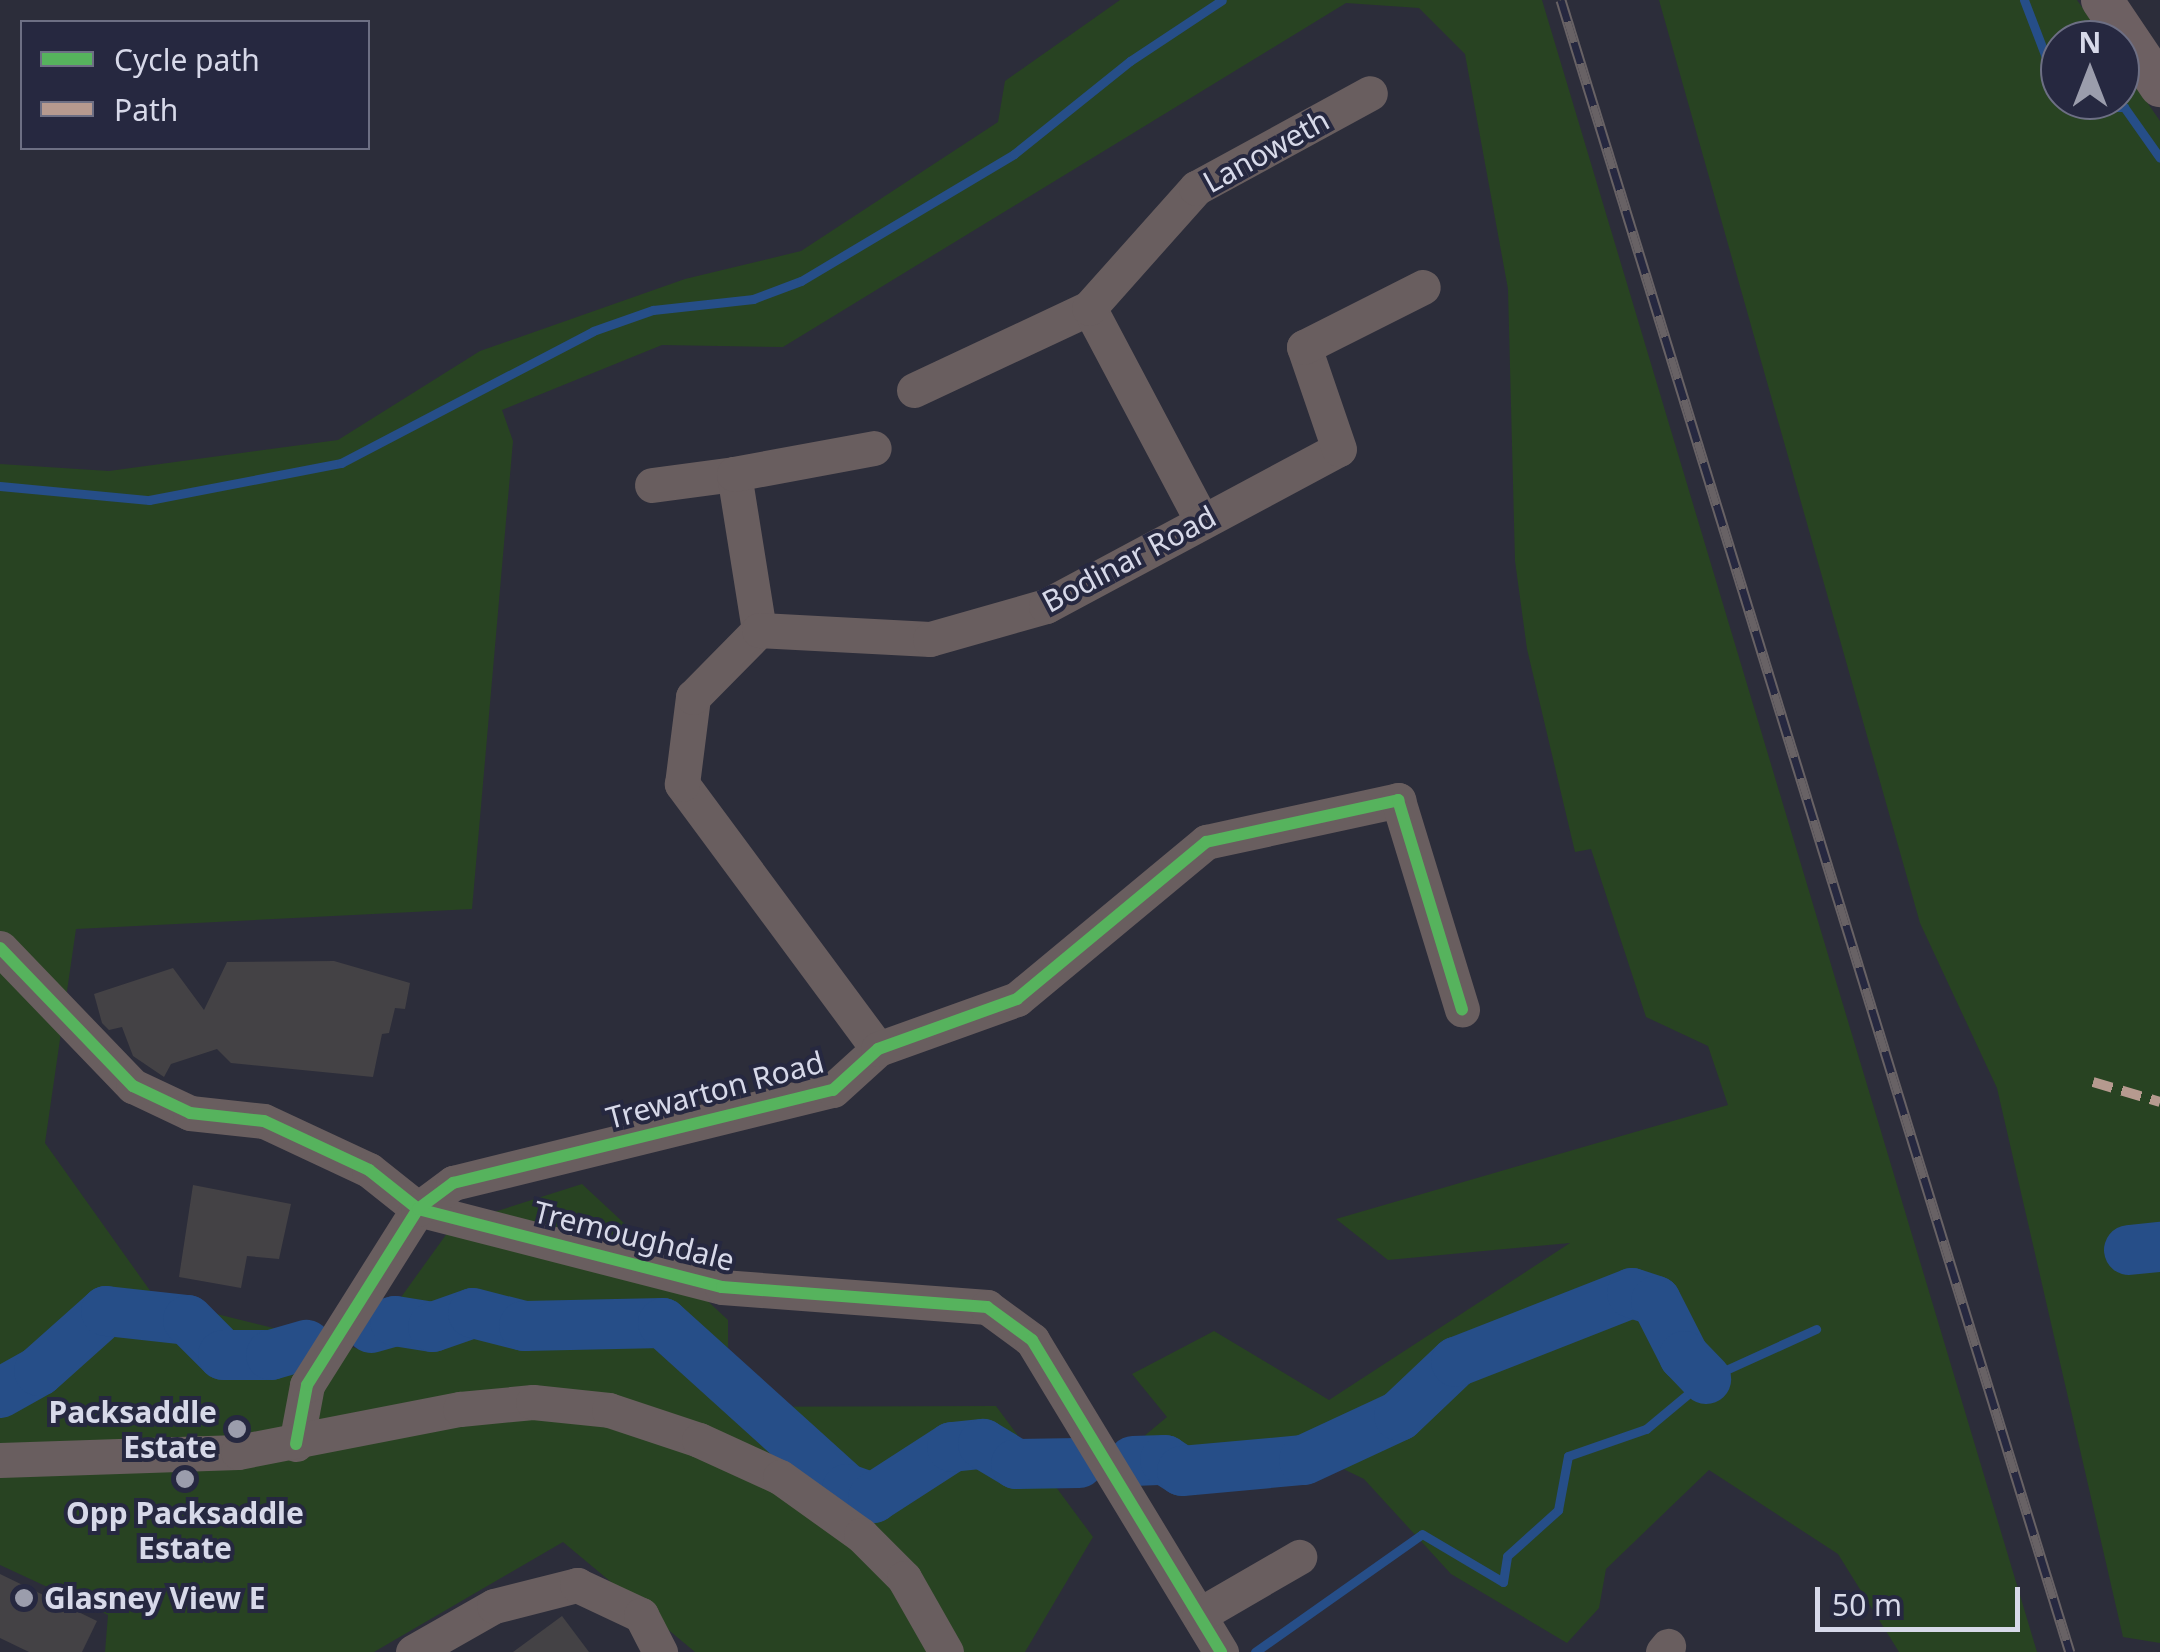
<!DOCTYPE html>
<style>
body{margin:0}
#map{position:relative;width:2160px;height:1652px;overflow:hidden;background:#2c2d3a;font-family:"Noto Sans",sans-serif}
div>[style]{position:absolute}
.green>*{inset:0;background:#284322}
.stream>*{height:9px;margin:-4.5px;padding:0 4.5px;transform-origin:4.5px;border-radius:4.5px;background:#264e88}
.river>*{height:50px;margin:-25px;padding:0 25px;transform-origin:25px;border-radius:25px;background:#264e88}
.building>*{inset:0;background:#444245}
.minor>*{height:35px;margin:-17.5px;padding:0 17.5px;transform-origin:17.5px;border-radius:17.5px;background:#695e5f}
.major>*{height:42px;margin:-21px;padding:0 21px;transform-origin:21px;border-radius:21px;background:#6d6062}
.rail>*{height:11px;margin-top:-5.5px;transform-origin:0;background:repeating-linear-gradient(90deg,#262840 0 22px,#686265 0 44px);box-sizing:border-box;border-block:2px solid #686265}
.quiet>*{height:10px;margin-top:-5px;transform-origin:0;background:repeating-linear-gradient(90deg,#b69a8f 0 20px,transparent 0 30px)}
.cycleway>*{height:12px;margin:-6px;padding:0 6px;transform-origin:6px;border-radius:6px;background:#56b35d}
.dots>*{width:28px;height:28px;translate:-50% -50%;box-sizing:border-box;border:5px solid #262840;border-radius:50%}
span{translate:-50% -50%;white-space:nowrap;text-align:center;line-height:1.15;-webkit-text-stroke:8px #262840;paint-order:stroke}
.street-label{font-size:30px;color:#d7d9e9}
.poi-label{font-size:30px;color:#d7d9e9;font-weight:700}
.right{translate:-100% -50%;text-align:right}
.left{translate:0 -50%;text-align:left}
.legend{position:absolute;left:20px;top:20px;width:350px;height:130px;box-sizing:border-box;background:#262840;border:2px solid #6d6f84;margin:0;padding:12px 18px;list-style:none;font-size:30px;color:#d7d9e9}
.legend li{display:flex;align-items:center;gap:20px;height:50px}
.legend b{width:50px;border:2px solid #6d6f84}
.north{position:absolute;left:2040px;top:20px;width:100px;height:100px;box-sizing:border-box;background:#262840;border:2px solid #6d6f84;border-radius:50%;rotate:0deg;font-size:28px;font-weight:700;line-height:40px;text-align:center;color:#d7d9e9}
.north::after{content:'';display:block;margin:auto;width:35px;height:45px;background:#9b9dac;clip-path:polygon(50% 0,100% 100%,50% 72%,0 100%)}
.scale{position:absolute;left:1815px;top:1587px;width:205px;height:45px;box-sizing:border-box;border:5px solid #d7d9e9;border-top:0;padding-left:12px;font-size:30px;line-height:35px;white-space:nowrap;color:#d7d9e9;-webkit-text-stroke:8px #262840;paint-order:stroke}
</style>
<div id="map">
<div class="green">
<div style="clip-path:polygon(1120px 0,1542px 0,2037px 1652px,1899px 1652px,1838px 1554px,1709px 1470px,1606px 1569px,1599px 1608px,1567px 1643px,1451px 1574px,1364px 1479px,1333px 1464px,1144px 1474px,1125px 1452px,1167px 1417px,1132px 1374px,1214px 1331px,1329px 1400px,1570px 1243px,1388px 1260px,1336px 1219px,1728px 1105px,1708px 1046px,1646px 1017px,1591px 849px,1575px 852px,1527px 649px,1515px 561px,1508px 289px,1465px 54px,1419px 8px,1346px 3px,783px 347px,662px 345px,502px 410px,513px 441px,472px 909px,76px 929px,45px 1143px,156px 1299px,363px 1350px,453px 1225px,582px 1184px,728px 1320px,728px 1407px,996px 1406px,1093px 1537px,1025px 1652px,695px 1652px,563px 1542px,374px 1652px,105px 1652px,108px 1615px,0 1565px,0 464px,109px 471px,338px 440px,480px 351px,685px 279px,801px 251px,998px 122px,1005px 81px)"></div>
<div style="clip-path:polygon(1659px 0,2077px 0,2105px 40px,2060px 40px,2060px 100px,2120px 100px,2120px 63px,2160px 121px,2160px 1643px,2123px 1637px,1997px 1088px,1920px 923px)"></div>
</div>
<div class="stream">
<div style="left:2024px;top:0;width:101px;rotate:69deg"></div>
<div style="left:2063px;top:100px;width:17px;rotate:24deg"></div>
<div style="left:2079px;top:107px;width:45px"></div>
<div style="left:2124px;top:107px;width:62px;rotate:54.8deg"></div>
<div style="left:0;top:486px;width:150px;rotate:5.4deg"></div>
<div style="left:149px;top:500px;width:196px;rotate:-10.9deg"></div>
<div style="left:341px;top:463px;width:284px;rotate:-27.6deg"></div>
<div style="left:593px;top:331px;width:64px;rotate:-19.3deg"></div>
<div style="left:653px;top:310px;width:101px;rotate:-6.3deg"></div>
<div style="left:753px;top:299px;width:51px;rotate:-20.6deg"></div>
<div style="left:801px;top:281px;width:248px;rotate:-30.8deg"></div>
<div style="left:1014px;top:154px;width:149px;rotate:-38.7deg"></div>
<div style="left:1130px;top:61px;width:110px;rotate:-33.5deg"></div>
<div style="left:1255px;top:1652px;width:204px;rotate:-35.2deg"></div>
<div style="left:1422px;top:1534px;width:94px;rotate:30.7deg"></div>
<div style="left:1503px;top:1582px;width:26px;rotate:-81deg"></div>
<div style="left:1507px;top:1556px;width:69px;rotate:-42deg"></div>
<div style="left:1558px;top:1510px;width:55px;rotate:-79.5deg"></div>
<div style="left:1568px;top:1456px;width:83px;rotate:-19.1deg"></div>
<div style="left:1646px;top:1429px;width:78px;rotate:-39.8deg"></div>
<div style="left:1706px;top:1379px;width:121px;rotate:-24.4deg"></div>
</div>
<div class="river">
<div style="left:2129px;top:1250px;width:31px;rotate:-6deg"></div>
<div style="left:371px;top:1328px;width:25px;rotate:-16deg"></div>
<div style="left:395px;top:1321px;width:38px;rotate:9deg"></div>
<div style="left:433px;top:1327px;width:42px;rotate:-19.3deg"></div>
<div style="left:473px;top:1313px;width:53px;rotate:14.3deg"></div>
<div style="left:524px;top:1326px;width:139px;rotate:-1.2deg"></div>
<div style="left:663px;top:1323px;width:248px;rotate:42.1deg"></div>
<div style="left:847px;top:1489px;width:28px;rotate:19deg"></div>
<div style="left:873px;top:1498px;width:94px;rotate:-32.8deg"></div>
<div style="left:952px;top:1447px;width:31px;rotate:-6deg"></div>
<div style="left:983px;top:1444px;width:39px;rotate:31deg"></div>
<div style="left:1016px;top:1464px;width:63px;rotate:-0.9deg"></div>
<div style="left:0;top:1393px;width:45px;rotate:-29.4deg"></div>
<div style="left:39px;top:1371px;width:90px;rotate:-41.8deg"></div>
<div style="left:106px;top:1311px;width:82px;rotate:6.3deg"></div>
<div style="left:188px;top:1320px;width:49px;rotate:45deg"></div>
<div style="left:223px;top:1355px;width:48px"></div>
<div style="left:271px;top:1355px;width:37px;rotate:-16deg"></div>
<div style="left:1133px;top:1461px;width:32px;rotate:-2deg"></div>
<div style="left:1165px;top:1460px;width:20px;rotate:33deg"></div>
<div style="left:1182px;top:1471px;width:122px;rotate:-5.2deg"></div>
<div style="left:1304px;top:1460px;width:105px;rotate:-24.9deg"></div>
<div style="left:1399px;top:1416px;width:79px;rotate:-43.5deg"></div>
<div style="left:1456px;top:1362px;width:189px;rotate:-21.4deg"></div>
<div style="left:1632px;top:1293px;width:25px;rotate:18deg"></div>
<div style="left:1656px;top:1301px;width:62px;rotate:63deg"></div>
<div style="left:1684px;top:1356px;width:32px;rotate:46deg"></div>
</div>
<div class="building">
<div style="clip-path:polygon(334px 961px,410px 983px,405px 1009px,395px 1008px,389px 1033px,382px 1034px,373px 1077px,231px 1063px,217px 1049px,171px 1064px,164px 1077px,133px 1056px,122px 1027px,109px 1030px,102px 1023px,94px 994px,173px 968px,204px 1010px,227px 962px)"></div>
<div style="clip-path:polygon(193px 1185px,291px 1204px,279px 1259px,247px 1256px,241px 1288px,179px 1277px)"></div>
<div style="clip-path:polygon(0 1574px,97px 1621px,82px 1652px,29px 1652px,0 1638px)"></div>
<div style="clip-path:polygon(562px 1616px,589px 1652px,513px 1652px)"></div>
</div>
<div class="minor">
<div style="left:914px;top:390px;width:193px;rotate:-25.1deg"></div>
<div style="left:652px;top:485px;width:83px;rotate:-7.6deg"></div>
<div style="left:1202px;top:521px;width:241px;rotate:-117.9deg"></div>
<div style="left:1089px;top:308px;width:161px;rotate:-48.3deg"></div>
<div style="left:1196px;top:188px;width:198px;rotate:-28.6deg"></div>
<div style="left:759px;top:630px;width:158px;rotate:-99.1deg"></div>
<div style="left:734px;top:474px;width:142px;rotate:-10.5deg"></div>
<div style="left:0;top:948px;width:192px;rotate:46.1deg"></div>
<div style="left:133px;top:1086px;width:63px;rotate:25.3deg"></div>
<div style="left:190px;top:1113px;width:74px;rotate:6.2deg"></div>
<div style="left:264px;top:1121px;width:116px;rotate:25deg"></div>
<div style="left:369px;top:1170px;width:63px;rotate:38.5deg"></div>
<div style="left:418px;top:1209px;width:314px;rotate:14.4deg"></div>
<div style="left:722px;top:1287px;width:266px;rotate:4.3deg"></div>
<div style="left:987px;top:1307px;width:56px;rotate:36.3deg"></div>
<div style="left:1032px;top:1340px;width:365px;rotate:58.8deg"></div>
<div style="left:878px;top:1049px;width:330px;rotate:-126.5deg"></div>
<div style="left:682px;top:784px;width:88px;rotate:-82.8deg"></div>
<div style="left:693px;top:697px;width:94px;rotate:-45.4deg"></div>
<div style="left:759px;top:630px;width:171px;rotate:3deg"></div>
<div style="left:930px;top:639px;width:121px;rotate:-15.9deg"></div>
<div style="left:1046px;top:606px;width:332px;rotate:-28.2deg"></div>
<div style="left:1339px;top:449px;width:108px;rotate:-108.9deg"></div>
<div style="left:1304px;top:347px;width:133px;rotate:-26.8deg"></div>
<div style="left:296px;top:1444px;width:60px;rotate:-79.4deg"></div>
<div style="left:307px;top:1385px;width:208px;rotate:-57.8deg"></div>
<div style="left:418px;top:1209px;width:44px;rotate:-36.6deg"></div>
<div style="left:453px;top:1183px;width:391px;rotate:-13.8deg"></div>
<div style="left:833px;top:1090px;width:61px;rotate:-42.3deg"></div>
<div style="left:878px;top:1049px;width:148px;rotate:-19.8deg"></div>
<div style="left:1017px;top:999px;width:246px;rotate:-39.7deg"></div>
<div style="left:1206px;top:842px;width:197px;rotate:-12.3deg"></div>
<div style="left:1398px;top:800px;width:219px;rotate:73deg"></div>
<div style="left:0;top:1460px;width:238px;rotate:-1.9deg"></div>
<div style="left:238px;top:1452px;width:226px;rotate:-11deg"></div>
<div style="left:460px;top:1409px;width:73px;rotate:-5.5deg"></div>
<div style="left:533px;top:1402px;width:76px;rotate:6deg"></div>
<div style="left:609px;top:1410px;width:95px;rotate:18.4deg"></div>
<div style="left:699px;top:1440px;width:89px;rotate:24.6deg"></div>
<div style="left:780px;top:1477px;width:100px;rotate:35.6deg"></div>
<div style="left:861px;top:1535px;width:61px;rotate:45deg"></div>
<div style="left:904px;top:1578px;width:85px;rotate:60.4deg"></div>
<div style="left:1199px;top:1615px;width:116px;rotate:-30.1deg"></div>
<div style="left:413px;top:1652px;width:93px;rotate:-29.6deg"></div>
<div style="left:494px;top:1606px;width:86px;rotate:-14.2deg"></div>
<div style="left:577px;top:1585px;width:71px;rotate:25.1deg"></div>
<div style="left:641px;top:1615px;width:42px;rotate:62.8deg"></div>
<div style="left:1663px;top:1652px;width:8px;rotate:-50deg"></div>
</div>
<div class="major">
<div style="left:2102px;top:0;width:104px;rotate:56deg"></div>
</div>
<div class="rail">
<div style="left:1561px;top:0;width:1729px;rotate:72.88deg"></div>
</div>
<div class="quiet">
<div style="left:2093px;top:1082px;width:70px;rotate:16.6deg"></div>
</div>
<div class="cycleway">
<div style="left:0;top:948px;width:192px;rotate:46.1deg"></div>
<div style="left:133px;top:1086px;width:63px;rotate:25.3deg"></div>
<div style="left:190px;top:1113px;width:74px;rotate:6.2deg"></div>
<div style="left:264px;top:1121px;width:116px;rotate:25deg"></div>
<div style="left:369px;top:1170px;width:63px;rotate:38.5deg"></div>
<div style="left:418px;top:1209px;width:314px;rotate:14.4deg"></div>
<div style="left:722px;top:1287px;width:266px;rotate:4.3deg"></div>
<div style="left:987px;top:1307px;width:56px;rotate:36.3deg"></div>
<div style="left:1032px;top:1340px;width:365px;rotate:58.8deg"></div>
<div style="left:296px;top:1444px;width:60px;rotate:-79.4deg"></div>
<div style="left:307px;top:1385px;width:208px;rotate:-57.8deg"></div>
<div style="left:418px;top:1209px;width:44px;rotate:-36.6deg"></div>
<div style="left:453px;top:1183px;width:391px;rotate:-13.8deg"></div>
<div style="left:833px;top:1090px;width:61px;rotate:-42.3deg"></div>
<div style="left:878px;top:1049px;width:148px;rotate:-19.8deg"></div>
<div style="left:1017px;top:999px;width:246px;rotate:-39.7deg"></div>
<div style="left:1206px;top:842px;width:197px;rotate:-12.3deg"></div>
<div style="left:1398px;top:800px;width:219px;rotate:73deg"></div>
</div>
<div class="dots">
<div style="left:237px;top:1429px;background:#9b9dac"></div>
<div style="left:185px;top:1479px;background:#9b9dac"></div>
<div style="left:24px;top:1598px;background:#9b9dac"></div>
</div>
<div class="street-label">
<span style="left:1266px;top:151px;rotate:-29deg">Lanoweth</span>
<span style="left:1129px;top:559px;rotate:-28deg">Bodinar Road</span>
<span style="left:715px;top:1090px;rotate:-15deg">Trewarton Road</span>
<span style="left:634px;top:1236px;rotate:14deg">Tremoughdale</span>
</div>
<div class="poi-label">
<span class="right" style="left:217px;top:1429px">Packsaddle<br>Estate</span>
<span style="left:185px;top:1530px">Opp Packsaddle<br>Estate</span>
<span class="left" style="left:44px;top:1598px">Glasney View E</span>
</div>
<ul class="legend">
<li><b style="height:12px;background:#56b35d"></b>Cycle path</li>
<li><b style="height:12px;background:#b69a8f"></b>Path</li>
</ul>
<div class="north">N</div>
<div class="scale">50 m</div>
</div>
